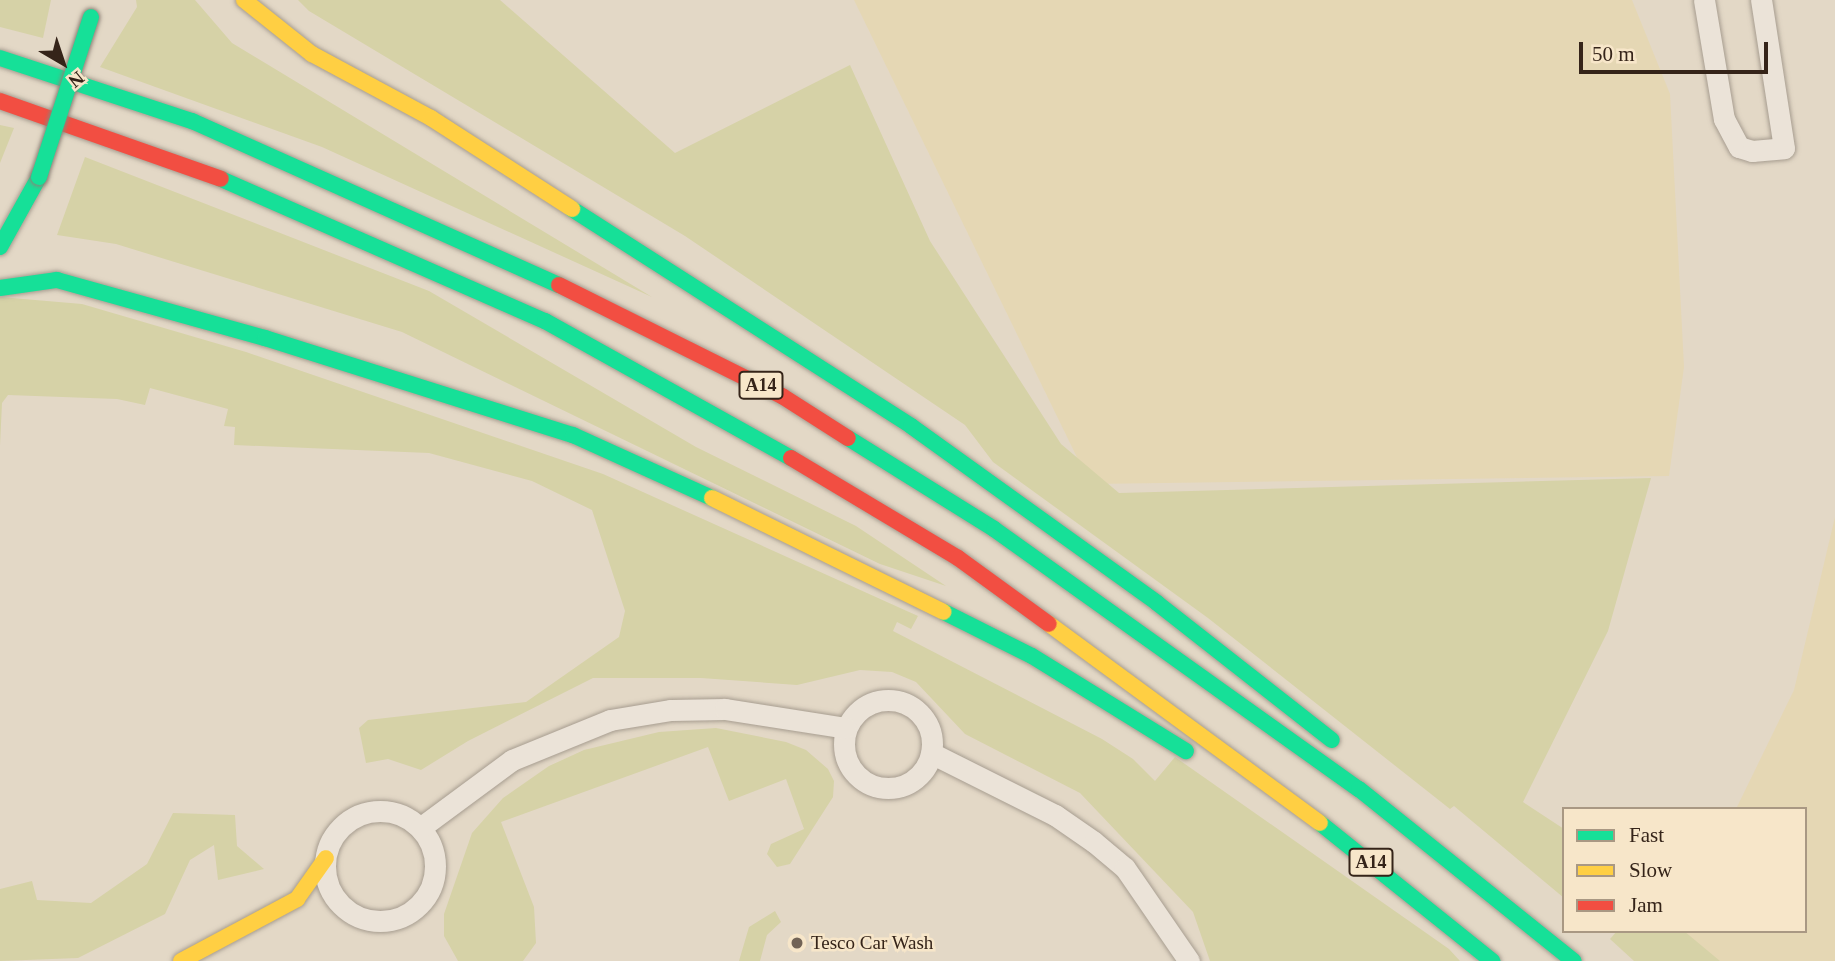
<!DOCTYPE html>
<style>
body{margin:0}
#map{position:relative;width:1835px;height:961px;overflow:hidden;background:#e3d8c6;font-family:"Times New Roman",serif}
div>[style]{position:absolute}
.farmland>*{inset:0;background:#e5d7b4}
.green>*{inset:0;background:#d6d2a7}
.roads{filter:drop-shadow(0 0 2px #a79d90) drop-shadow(0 0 2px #a79d90)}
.street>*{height:21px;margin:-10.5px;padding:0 10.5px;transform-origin:10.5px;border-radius:10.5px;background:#ebe3d8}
.street>.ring{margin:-10.5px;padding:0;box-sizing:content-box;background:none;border:21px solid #ebe3d8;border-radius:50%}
.fast>*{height:16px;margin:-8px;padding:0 8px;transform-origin:8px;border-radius:8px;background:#16e098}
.slow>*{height:16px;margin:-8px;padding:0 8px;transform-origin:8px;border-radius:8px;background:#ffcf43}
.jam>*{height:16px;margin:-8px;padding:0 8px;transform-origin:8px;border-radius:8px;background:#f24e42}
.bridges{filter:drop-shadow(0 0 2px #8d8277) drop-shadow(0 0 2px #8d8277)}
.fast-bridge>*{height:16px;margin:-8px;padding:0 8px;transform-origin:8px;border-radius:8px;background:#16e098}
.dots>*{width:19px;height:19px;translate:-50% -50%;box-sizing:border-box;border:4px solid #f7e6c9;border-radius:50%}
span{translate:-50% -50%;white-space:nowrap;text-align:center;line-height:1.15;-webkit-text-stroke:5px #f7e6c9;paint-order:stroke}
.shield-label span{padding:2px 5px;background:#f7e6c9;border:2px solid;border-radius:5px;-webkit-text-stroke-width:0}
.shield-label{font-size:18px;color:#352419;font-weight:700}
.poi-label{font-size:19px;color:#352419}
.left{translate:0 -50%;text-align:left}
.legend{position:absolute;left:1562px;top:807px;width:245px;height:126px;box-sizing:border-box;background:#f7e6c9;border:2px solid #a99883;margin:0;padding:9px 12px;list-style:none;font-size:21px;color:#352419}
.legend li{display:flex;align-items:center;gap:14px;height:35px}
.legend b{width:35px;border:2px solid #a99883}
.north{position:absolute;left:28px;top:28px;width:70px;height:70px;-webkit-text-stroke:5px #f7e6c9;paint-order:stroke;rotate:141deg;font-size:19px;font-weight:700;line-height:28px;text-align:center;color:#352419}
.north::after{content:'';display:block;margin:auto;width:24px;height:32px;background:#352419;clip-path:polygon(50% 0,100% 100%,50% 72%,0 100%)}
.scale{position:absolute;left:1579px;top:42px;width:189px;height:32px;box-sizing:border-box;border:4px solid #352419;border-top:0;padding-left:9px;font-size:21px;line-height:24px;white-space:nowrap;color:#352419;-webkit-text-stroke:5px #f7e6c9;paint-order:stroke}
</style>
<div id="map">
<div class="farmland">
<div style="clip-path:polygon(854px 0,1632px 0,1670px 94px,1684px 367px,1669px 476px,1090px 484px)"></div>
<div style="clip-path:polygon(1835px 517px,1835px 961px,1708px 961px,1683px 931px,1805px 931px,1805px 809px,1736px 809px,1794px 690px)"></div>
</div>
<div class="green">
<div style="clip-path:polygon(0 0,51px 0,43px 38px,0 27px)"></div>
<div style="clip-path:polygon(136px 0,195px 0,232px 43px,652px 297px,322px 147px,100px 67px,137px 7px)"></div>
<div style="clip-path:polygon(298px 0,500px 0,675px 153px,850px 65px,930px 241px,1061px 444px,1119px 493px,1651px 478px,1608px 631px,1523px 802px,1564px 829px,1564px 898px,1454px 806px,1450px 809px,1208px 618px,993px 462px,965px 425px,685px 236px,309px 11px)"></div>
<div style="clip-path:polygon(0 125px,14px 128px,0 163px)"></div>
<div style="clip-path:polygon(85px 157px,429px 291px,696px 447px,856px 526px,946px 586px,880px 564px,402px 332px,116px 244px,57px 235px)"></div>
<div style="clip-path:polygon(0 297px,82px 304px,246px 352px,603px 474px,918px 616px,911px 629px,897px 622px,893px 631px,1102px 739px,1133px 759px,1155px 781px,1175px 757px,1449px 949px,1460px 961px,1210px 961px,1193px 912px,1080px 793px,965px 734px,916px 682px,892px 672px,860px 670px,797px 685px,701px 678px,593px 678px,468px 741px,421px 770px,388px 759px,366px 763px,359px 728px,368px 720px,526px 702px,619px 637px,625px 611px,592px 510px,532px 481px,429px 453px,234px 445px,235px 427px,224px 426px,228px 409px,150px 388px,145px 405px,117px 399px,8px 395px,2px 403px,0 446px)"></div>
<div style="clip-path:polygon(716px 728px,786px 742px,806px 750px,828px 769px,834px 781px,833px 797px,790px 864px,777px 867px,767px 854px,771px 844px,804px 829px,786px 779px,729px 801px,708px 747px,501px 822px,534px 907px,536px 943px,523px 961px,458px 961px,444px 936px,444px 914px,472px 833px,503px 798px,549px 766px,584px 750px,659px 732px)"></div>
<div style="clip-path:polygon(173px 813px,235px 815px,237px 846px,264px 869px,218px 880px,214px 845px,190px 860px,165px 914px,78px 958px,0 961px,0 889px,32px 881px,37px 900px,91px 903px,147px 864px)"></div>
<div style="clip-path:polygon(775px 911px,781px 922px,767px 935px,760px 961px,739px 961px,749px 927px)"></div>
<div style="clip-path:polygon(1617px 931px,1684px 931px,1720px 961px,1634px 961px,1610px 939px)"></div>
</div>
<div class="roads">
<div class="street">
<div style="left:1704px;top:0;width:121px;rotate:80.5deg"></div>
<div style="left:1724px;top:119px;width:32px;rotate:62deg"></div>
<div style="left:1739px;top:147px;width:14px;rotate:17deg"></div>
<div style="left:1752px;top:151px;width:32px;rotate:-5deg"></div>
<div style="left:1784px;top:148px;width:150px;rotate:-98.8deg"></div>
<div class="ring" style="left:844px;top:700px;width:67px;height:67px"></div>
<div style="left:931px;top:753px;width:139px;rotate:26.6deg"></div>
<div style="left:1055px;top:815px;width:47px;rotate:34.7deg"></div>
<div style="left:1094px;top:842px;width:40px;rotate:40deg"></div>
<div style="left:1125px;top:868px;width:113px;rotate:55.5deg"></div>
<div class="ring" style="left:325px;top:811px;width:89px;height:89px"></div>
<div style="left:420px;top:828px;width:114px;rotate:-36.5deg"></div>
<div style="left:512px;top:760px;width:106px;rotate:-22.2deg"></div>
<div style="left:610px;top:720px;width:62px;rotate:-9.3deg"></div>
<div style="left:671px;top:710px;width:54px;rotate:-1.1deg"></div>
<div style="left:725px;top:709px;width:122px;rotate:8.9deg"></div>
</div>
<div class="fast">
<div style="left:0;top:58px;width:202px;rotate:18.2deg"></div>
<div style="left:192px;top:121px;width:402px;rotate:24.1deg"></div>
<div style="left:221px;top:179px;width:354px;rotate:23.7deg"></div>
<div style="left:545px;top:321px;width:282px;rotate:29.1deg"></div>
<div style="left:572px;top:209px;width:403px;rotate:32.6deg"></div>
<div style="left:911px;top:426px;width:303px;rotate:35.7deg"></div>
<div style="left:1157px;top:603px;width:222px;rotate:38.1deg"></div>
<div style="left:0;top:247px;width:80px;rotate:-60.9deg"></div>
<div style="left:0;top:288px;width:58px;rotate:-8deg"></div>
<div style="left:57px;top:280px;width:216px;rotate:15.6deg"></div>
<div style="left:265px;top:338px;width:323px;rotate:17.5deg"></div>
<div style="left:573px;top:435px;width:153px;rotate:24.4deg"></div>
<div style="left:848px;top:438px;width:172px;rotate:31.9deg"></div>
<div style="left:994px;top:529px;width:448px;rotate:35.5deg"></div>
<div style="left:1359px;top:789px;width:275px;rotate:38.7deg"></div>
<div style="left:944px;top:612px;width:98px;rotate:26.6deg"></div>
<div style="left:1032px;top:656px;width:181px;rotate:31.7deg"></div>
<div style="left:1320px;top:823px;width:221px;rotate:38.7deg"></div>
</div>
<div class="slow">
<div style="left:244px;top:0;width:87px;rotate:38.5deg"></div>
<div style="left:312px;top:54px;width:135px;rotate:28.3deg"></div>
<div style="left:431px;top:118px;width:168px;rotate:32.8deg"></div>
<div style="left:712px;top:498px;width:258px;rotate:26.2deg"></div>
<div style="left:1049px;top:624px;width:336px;rotate:36.3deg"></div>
<div style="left:181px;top:961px;width:132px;rotate:-28.1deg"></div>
<div style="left:297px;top:899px;width:50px;rotate:-54.7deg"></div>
</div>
<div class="jam">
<div style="left:0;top:101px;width:234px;rotate:19.4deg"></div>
<div style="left:559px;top:285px;width:249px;rotate:26.5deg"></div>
<div style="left:782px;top:396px;width:78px;rotate:32.5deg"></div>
<div style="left:791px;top:458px;width:195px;rotate:30.9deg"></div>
<div style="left:958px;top:558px;width:112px;rotate:36deg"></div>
</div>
</div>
<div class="bridges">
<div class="fast-bridge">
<div style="left:39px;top:177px;width:168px;rotate:-72deg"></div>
</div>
</div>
<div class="dots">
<div style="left:797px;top:943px;background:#726356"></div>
</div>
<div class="shield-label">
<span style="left:761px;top:385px">A14</span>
<span style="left:1371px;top:862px">A14</span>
</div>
<div class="poi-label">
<span class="left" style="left:811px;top:943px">Tesco Car Wash</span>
</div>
<ul class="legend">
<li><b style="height:9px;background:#16e098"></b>Fast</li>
<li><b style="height:9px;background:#ffcf43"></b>Slow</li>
<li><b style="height:9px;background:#f24e42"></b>Jam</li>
</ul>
<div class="north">N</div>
<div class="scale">50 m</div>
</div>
